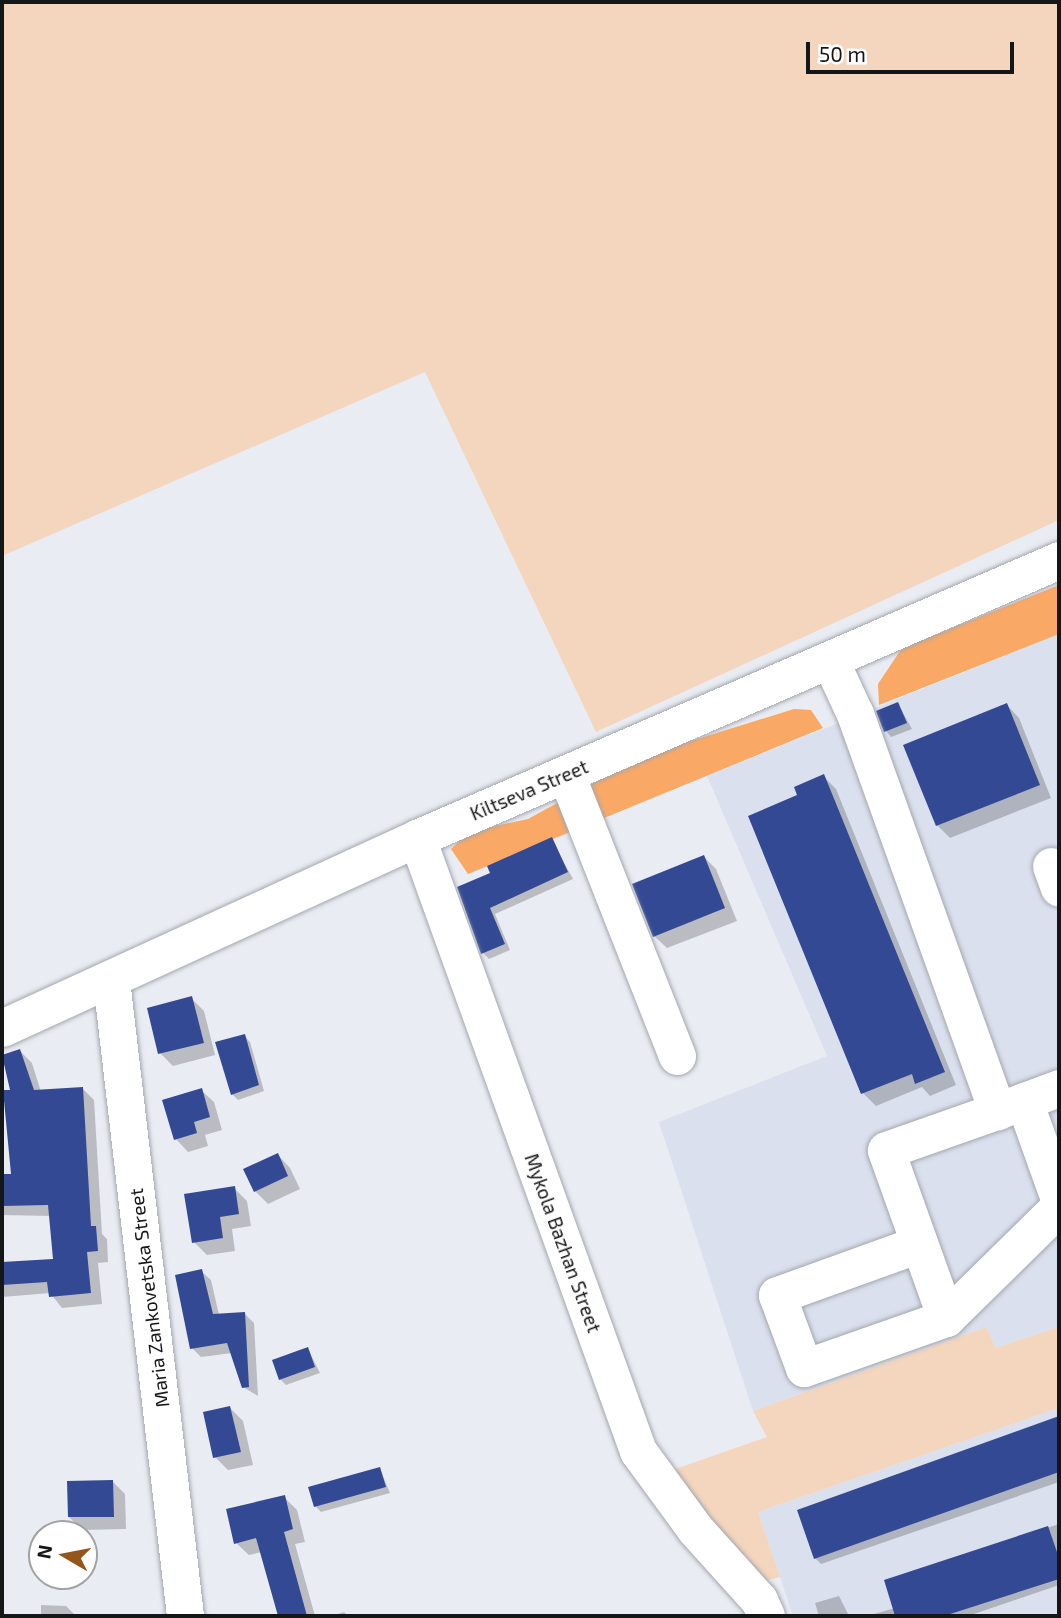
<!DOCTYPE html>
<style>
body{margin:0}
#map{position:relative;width:1061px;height:1618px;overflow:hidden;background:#e9ecf3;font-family:"Exo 2",sans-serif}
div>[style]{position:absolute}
.built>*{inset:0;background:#dae0ee}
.green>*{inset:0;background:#f4d6bf}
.forest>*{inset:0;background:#faa866}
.shadow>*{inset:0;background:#0003}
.building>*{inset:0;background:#334994}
.roads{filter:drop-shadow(0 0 2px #a4a7ad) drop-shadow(0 0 2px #a4a7ad)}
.minor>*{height:37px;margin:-18.5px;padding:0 18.5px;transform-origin:18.5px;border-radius:18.5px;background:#fff}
span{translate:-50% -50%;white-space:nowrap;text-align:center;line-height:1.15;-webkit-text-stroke:7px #fff;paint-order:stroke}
.street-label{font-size:19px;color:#151618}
.frame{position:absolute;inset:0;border:4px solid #151618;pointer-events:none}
.north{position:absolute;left:28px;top:1520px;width:70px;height:70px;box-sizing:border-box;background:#fff;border:2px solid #a1a2a3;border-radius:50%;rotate:280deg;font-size:19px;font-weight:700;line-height:28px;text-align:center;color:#151618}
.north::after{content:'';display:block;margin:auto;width:24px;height:32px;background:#95561d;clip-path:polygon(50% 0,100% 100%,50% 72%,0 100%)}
.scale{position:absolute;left:806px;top:42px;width:208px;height:32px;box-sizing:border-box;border:4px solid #151618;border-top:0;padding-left:9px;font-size:21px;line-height:24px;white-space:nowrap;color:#151618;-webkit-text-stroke:5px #fff;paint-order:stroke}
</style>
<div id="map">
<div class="built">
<div style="clip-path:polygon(1059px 634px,1059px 1327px,996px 1348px,986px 1327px,753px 1411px,659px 1122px,827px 1056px,707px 776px)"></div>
<div style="clip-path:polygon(1059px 1408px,1059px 1616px,793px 1616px,758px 1512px)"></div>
</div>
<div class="green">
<div style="clip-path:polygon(2px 2px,1059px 2px,1059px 520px,596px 732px,425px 372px,2px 556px)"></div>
<div style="clip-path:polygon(986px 1327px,996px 1348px,1059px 1327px,1059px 1408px,758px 1512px,780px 1577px,760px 1582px,667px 1472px,767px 1437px,753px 1411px)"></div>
</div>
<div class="forest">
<div style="clip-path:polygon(1059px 585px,1059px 634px,879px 705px,878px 684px,902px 648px)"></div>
<div style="clip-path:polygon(794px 709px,811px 710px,823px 728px,468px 874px,451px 849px,471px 831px,528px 819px,619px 769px,678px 745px)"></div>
</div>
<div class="shadow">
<div style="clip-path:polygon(898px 704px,912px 729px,891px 737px,886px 731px)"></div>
<div style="clip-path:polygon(1007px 705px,1019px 718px,1051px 798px,950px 838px,937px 825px)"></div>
<div style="clip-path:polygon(823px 776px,836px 789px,956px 1085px,930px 1096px,922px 1087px,876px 1106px,863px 1093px,750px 817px,799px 796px)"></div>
<div style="clip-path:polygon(551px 839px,573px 879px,495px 914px,510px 950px,489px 959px,483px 953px,493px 874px)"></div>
<div style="clip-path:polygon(704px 857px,716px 869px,737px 921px,667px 948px,654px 936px)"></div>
<div style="clip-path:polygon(191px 998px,204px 1011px,215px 1055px,173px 1066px,160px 1053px)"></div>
<div style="clip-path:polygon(244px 1036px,250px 1042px,264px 1091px,238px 1100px,232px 1094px)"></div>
<div style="clip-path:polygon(20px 1051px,32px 1063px,41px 1092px,82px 1088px,94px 1100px,102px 1234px,107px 1239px,108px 1262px,98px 1263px,102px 1304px,62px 1308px,50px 1293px,2px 1297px,2px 1264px,55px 1261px,51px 1216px,2px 1215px,2px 1176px,13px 1175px,12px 1091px,2px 1057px)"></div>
<div style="clip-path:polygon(201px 1090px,214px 1102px,222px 1130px,205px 1135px,208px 1146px,188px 1152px,176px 1139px)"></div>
<div style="clip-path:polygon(278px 1155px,290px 1168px,300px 1189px,268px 1204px,255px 1191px)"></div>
<div style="clip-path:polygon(234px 1188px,247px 1201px,251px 1226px,232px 1229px,235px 1251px,207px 1255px,194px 1242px)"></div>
<div style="clip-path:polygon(201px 1271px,211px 1280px,219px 1315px,245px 1314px,254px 1323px,258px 1396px,243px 1387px,232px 1353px,201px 1357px,192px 1348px)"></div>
<div style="clip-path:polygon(308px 1349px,320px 1373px,286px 1385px,280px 1379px)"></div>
<div style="clip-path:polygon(230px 1408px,243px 1421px,253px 1465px,228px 1470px,215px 1457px)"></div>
<div style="clip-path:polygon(1059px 1421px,1059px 1482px,821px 1564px,815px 1558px,799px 1511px)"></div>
<div style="clip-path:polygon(380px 1469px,390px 1493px,321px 1512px,315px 1506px)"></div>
<div style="clip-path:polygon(112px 1481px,125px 1494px,126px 1529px,82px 1530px,69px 1517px)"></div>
<div style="clip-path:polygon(284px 1497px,297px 1510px,305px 1542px,295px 1544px,315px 1616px,280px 1616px,262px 1552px,249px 1555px,236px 1543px)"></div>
<div style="clip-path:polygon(1059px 1524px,1059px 1585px,968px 1616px,867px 1616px,895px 1608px,886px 1581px)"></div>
<div style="clip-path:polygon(839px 1596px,849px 1616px,819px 1616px,815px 1603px)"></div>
<div style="clip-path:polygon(41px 1605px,66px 1606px,76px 1616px,41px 1616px)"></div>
<div style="clip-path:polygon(344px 1612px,348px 1616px,332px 1616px)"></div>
</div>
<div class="building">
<div style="clip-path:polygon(898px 702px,907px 723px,884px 732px,876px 711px)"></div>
<div style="clip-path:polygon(1007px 703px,1040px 785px,936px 826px,903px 745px)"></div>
<div style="clip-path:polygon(824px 774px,945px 1072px,915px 1084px,912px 1074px,861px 1094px,748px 816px,797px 795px,794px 787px)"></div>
<div style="clip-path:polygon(552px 837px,568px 872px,490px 908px,505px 944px,481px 954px,457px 887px,490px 873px,487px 866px)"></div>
<div style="clip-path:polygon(704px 855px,725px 908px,653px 937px,632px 884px)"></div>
<div style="clip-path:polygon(192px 996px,204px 1043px,158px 1054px,147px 1008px)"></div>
<div style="clip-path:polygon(245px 1034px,259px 1085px,231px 1095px,215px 1042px)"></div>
<div style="clip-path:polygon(20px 1049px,34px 1090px,83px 1087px,91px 1226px,96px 1226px,98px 1251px,87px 1252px,91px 1293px,49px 1297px,47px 1282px,2px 1285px,2px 1262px,53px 1259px,48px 1205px,2px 1206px,2px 1174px,11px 1174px,3px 1090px,10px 1090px,2px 1055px)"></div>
<div style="clip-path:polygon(202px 1088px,210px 1117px,194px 1122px,197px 1133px,174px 1140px,162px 1100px)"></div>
<div style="clip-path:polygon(278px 1153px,288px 1176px,254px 1192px,243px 1169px)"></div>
<div style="clip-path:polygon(235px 1186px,239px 1214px,220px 1217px,223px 1238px,192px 1243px,184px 1194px)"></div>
<div style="clip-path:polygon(202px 1269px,213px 1314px,245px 1312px,249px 1387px,242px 1388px,227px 1343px,190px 1349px,175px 1275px)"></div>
<div style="clip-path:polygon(308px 1347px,315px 1367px,279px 1380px,272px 1360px)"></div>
<div style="clip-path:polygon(230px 1406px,241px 1452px,213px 1458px,203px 1412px)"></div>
<div style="clip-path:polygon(1059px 1416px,1059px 1472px,814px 1559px,797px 1510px)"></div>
<div style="clip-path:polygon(380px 1467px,386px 1487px,314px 1507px,308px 1487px)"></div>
<div style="clip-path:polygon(113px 1480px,114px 1517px,68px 1517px,67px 1481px)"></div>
<div style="clip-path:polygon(285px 1495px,293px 1529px,284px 1532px,307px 1616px,278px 1616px,256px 1538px,234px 1544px,226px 1509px)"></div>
<div style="clip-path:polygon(1048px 1526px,1059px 1558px,1059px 1579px,944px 1616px,895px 1616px,884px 1580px)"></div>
</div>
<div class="roads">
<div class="minor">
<div style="left:830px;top:660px;width:60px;rotate:65.2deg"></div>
<div style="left:855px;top:714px;width:422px;rotate:70.3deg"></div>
<div style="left:997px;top:1111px;width:66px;rotate:-20.4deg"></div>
<div style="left:566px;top:774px;width:303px;rotate:68.5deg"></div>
<div style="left:417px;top:838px;width:652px;rotate:70.17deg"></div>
<div style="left:638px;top:1451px;width:97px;rotate:53.8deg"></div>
<div style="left:695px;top:1529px;width:96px;rotate:48deg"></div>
<div style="left:759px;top:1600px;width:17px;rotate:66deg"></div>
<div style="left:1051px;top:866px;width:23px;rotate:70deg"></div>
<div style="left:111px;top:980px;width:640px;rotate:83.36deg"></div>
<div style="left:2px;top:1028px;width:456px;rotate:-24.6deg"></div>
<div style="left:417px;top:838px;width:700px;rotate:-23.41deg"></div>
<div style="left:1024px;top:1101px;width:104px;rotate:70.3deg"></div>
<div style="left:919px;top:1244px;width:151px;rotate:160.2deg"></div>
<div style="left:777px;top:1295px;width:78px;rotate:69.7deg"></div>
<div style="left:804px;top:1368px;width:151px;rotate:-19.4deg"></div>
<div style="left:946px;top:1318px;width:178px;rotate:-109.7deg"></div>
<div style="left:886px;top:1150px;width:118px;rotate:-19.4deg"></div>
<div style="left:946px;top:1318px;width:158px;rotate:-44.5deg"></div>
</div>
</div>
<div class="street-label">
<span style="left:529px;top:790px;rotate:-23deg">Kiltseva Street</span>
<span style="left:563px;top:1243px;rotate:70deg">Mykola Bazhan Street</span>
<span style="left:149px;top:1298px;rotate:-97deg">Maria Zankovetska Street</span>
</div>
<div class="frame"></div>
<div class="north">N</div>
<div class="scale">50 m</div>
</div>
